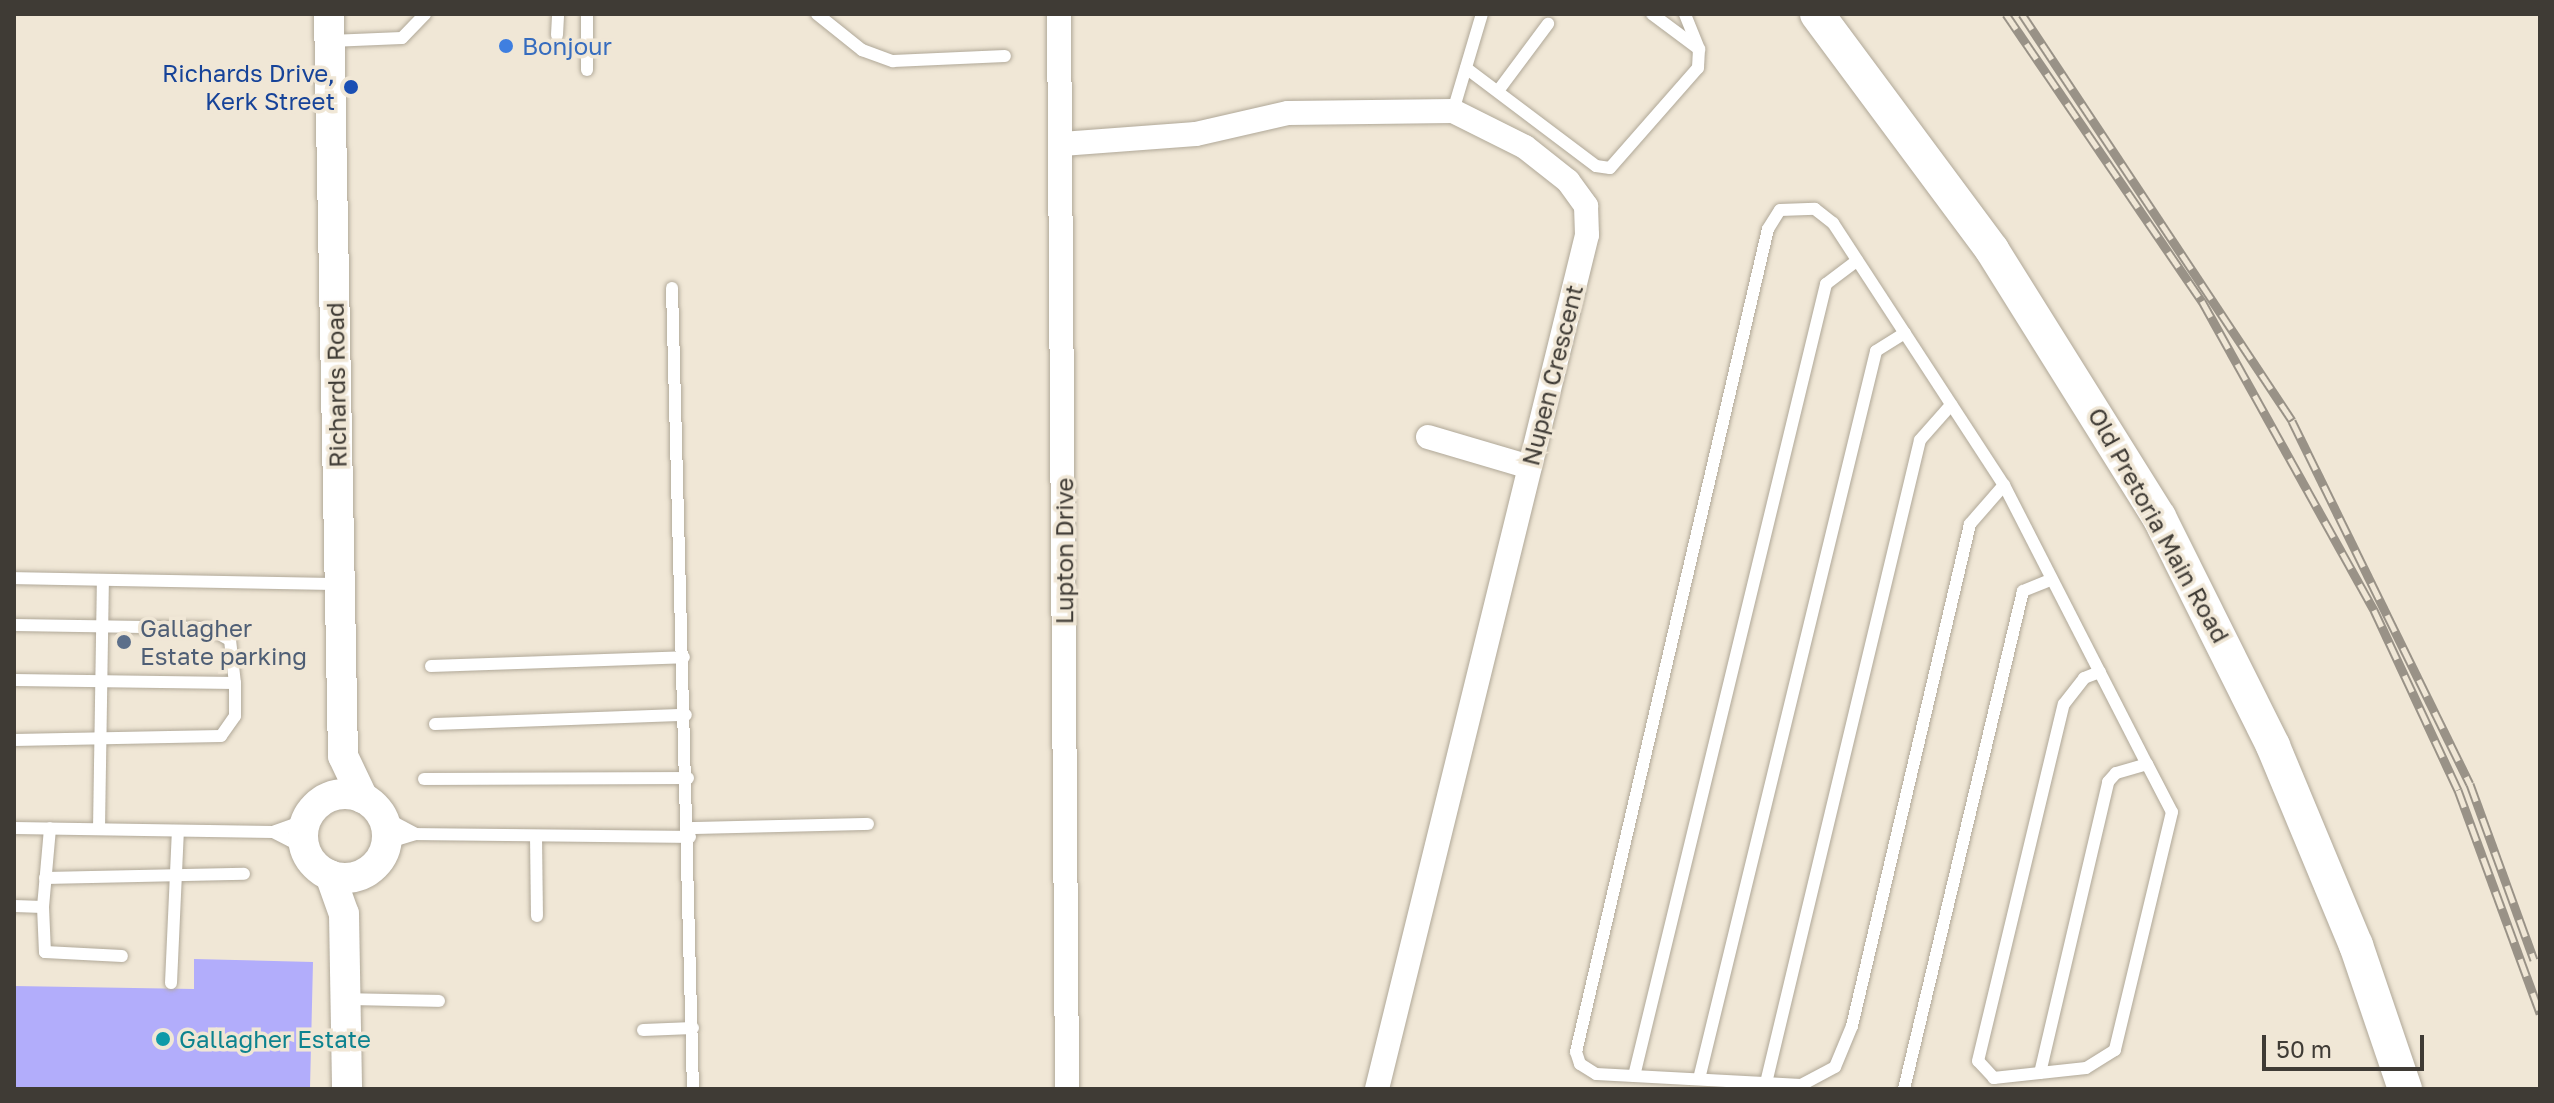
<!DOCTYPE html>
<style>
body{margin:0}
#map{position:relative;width:2554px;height:1103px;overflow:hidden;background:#f0e7d6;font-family:"Golos Text",sans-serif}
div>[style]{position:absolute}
.building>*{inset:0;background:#b2adfb}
.roads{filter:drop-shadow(0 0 2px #b0a898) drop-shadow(0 0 2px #b0a898)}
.service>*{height:12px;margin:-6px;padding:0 6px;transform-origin:6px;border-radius:6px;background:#fff}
.minor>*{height:24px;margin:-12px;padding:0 12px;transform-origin:12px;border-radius:12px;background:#fff}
.tertiary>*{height:30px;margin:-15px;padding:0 15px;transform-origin:15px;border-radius:15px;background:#fff}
.tertiary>.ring{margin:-15px;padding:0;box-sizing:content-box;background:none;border:30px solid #fff;border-radius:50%}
.secondary>*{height:34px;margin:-17px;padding:0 17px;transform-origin:17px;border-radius:17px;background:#fff}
.rail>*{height:9px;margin-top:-4.5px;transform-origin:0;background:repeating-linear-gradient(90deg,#f0e7d6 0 18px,#999287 0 36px);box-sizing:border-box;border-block:2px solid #999287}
.dots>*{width:22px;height:22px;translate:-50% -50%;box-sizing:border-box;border:4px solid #f0e7d6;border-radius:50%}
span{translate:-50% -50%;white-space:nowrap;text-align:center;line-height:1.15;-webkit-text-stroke:7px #f0e7d6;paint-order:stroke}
.shop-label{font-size:24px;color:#366cbe}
.left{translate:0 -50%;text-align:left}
.transit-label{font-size:24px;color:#164399}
.right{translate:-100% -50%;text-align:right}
.street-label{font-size:24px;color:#3f3b35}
.service-label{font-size:24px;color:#4e5e75}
.culture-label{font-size:24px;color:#0d838f}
.frame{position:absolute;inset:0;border:16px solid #3f3b35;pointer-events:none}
.scale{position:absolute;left:2262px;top:1035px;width:162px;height:36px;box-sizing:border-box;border:4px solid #3f3b35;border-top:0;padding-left:10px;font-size:24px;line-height:28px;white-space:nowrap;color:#3f3b35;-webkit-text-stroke:6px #f0e7d6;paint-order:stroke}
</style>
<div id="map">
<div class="building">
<div style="clip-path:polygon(194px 959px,313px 962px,310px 1089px,14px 1089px,14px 986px,194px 989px)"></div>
</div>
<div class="roads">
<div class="service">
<div style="left:817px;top:14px;width:58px;rotate:38.7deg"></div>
<div style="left:862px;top:50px;width:33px;rotate:20deg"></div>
<div style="left:893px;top:61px;width:112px;rotate:-2.6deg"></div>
<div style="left:1652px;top:14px;width:59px;rotate:36.7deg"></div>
<div style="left:557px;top:35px;width:21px;rotate:-87deg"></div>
<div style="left:330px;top:41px;width:72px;rotate:-2.4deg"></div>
<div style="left:402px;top:38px;width:33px;rotate:-46deg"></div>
<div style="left:1466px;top:68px;width:163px;rotate:37deg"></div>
<div style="left:1596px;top:166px;width:14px;rotate:8deg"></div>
<div style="left:1610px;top:168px;width:133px;rotate:-48.7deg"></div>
<div style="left:1698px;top:68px;width:19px;rotate:-87deg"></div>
<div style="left:1699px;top:49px;width:38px;rotate:-112deg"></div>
<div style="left:587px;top:70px;width:56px;rotate:-90deg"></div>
<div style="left:1498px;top:91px;width:84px;rotate:-53.3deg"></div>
<div style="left:1453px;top:111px;width:101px;rotate:-73.4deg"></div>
<div style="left:672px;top:288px;width:801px;rotate:88.5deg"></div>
<div style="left:2004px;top:485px;width:52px;rotate:131.1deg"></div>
<div style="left:1970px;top:524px;width:516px;rotate:103.23deg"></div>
<div style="left:1852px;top:1026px;width:44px;rotate:112.5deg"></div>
<div style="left:1835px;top:1067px;width:38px;rotate:152deg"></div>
<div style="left:1801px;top:1085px;width:205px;rotate:-176.9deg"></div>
<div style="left:1596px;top:1074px;width:19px;rotate:-148deg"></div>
<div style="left:1580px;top:1064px;width:13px;rotate:-108deg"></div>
<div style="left:1576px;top:1052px;width:845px;rotate:-76.87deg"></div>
<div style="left:1768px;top:229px;width:22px;rotate:-58deg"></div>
<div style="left:1780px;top:210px;width:35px;rotate:-2deg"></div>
<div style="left:1815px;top:209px;width:23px;rotate:38deg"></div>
<div style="left:1833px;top:223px;width:313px;rotate:56.9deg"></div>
<div style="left:2004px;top:485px;width:314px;rotate:62.9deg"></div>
<div style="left:2147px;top:764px;width:54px;rotate:62.5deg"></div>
<div style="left:2172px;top:812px;width:245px;rotate:103.5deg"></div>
<div style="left:2115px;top:1050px;width:34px;rotate:148deg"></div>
<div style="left:2086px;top:1068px;width:93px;rotate:173.8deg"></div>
<div style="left:1994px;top:1078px;width:23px;rotate:-133deg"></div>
<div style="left:1978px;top:1061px;width:367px;rotate:-76.5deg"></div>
<div style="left:2064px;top:704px;width:33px;rotate:-52deg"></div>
<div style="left:2084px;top:678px;width:17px;rotate:-21deg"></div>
<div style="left:14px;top:578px;width:326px;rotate:1.1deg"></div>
<div style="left:14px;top:625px;width:194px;rotate:0.9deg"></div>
<div style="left:208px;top:628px;width:25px;rotate:29deg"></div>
<div style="left:230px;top:640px;width:43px;rotate:83.4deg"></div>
<div style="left:235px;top:683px;width:33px;rotate:90deg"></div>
<div style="left:235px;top:716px;width:24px;rotate:125deg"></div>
<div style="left:221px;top:736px;width:207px;rotate:178.9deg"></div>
<div style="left:431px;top:666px;width:253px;rotate:-2deg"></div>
<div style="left:14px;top:680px;width:221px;rotate:0.8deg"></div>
<div style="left:435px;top:724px;width:251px;rotate:-2.1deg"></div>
<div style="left:424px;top:779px;width:264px;rotate:-0.2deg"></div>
<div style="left:382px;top:816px;width:38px;rotate:28deg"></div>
<div style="left:14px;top:828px;width:259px;rotate:0.9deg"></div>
<div style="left:273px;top:832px;width:35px;rotate:-20deg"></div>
<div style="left:690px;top:828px;width:178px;rotate:-1.3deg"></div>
<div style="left:99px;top:829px;width:248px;rotate:-89.1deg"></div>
<div style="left:273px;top:832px;width:34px;rotate:27deg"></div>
<div style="left:536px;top:836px;width:80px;rotate:89.3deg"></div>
<div style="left:386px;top:843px;width:31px;rotate:-17deg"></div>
<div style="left:416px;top:834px;width:274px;rotate:0.6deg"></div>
<div style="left:45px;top:878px;width:199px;rotate:-1.2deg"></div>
<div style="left:14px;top:906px;width:29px;rotate:2deg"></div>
<div style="left:43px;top:907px;width:79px;rotate:-84.9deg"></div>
<div style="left:43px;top:907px;width:45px;rotate:87.5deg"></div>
<div style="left:45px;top:952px;width:77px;rotate:3deg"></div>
<div style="left:171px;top:983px;width:152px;rotate:-87.4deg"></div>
<div style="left:345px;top:999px;width:94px;rotate:1.2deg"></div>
<div style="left:643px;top:1030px;width:50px;rotate:-2.3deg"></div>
<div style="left:2040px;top:1073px;width:299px;rotate:-76.8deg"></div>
<div style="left:2108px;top:782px;width:12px;rotate:-48deg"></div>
<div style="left:2116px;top:773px;width:32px;rotate:-16deg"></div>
<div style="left:1634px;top:1076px;width:815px;rotate:-76.37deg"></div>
<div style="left:1826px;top:284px;width:39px;rotate:-37deg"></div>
<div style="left:1699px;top:1079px;width:749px;rotate:-76.33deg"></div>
<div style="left:1876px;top:351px;width:34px;rotate:-32deg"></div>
<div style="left:1766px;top:1083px;width:661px;rotate:-76.53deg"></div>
<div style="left:1920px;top:440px;width:47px;rotate:-48.5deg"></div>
<div style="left:1904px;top:1089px;width:512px;rotate:-76.56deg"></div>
<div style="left:2023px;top:591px;width:31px;rotate:-22deg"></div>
</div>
<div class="minor">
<div style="left:1059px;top:14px;width:1075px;rotate:89.57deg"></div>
<div style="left:1062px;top:144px;width:134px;rotate:-4.3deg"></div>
<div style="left:1196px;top:134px;width:94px;rotate:-12.9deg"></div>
<div style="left:1288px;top:113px;width:165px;rotate:-0.7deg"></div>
<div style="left:1453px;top:111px;width:80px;rotate:26.6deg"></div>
<div style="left:1525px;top:147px;width:55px;rotate:38.3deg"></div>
<div style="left:1568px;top:181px;width:31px;rotate:54deg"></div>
<div style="left:1586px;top:206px;width:29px;rotate:88deg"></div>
<div style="left:1587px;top:235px;width:879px;rotate:103.82deg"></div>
<div style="left:1428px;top:437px;width:106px;rotate:16.4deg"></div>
</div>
<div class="tertiary">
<div style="left:329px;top:14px;width:742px;rotate:88.92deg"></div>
<div style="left:343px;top:756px;width:47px;rotate:64.5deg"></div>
<div class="ring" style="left:303px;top:794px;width:54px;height:54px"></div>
<div style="left:330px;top:875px;width:41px;rotate:70.3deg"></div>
<div style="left:344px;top:914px;width:175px;rotate:89deg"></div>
</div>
<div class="secondary">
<div style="left:1817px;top:14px;width:294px;rotate:53.4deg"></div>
<div style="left:1992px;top:250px;width:315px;rotate:58deg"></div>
<div style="left:2159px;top:517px;width:256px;rotate:63.5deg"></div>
<div style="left:2273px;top:746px;width:216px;rotate:67.4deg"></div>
<div style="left:2356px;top:945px;width:152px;rotate:71.2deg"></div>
</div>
</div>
<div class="rail">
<div style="left:2006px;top:14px;width:348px;rotate:55.7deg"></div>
<div style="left:2202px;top:301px;width:354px;rotate:60.9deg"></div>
<div style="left:2374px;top:610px;width:199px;rotate:65deg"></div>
<div style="left:2458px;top:790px;width:238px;rotate:69.8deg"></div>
<div style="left:2022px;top:14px;width:488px;rotate:56.4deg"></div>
<div style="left:2292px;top:421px;width:404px;rotate:63.9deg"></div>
<div style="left:2470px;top:784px;width:187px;rotate:70deg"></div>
</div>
<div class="dots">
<div style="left:506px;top:46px;background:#3f7fe0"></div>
<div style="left:351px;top:87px;background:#1a4fb4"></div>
<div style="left:124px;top:642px;background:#5c6f8a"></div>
<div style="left:163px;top:1039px;background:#0f9aa8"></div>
</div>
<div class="shop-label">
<span class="left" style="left:522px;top:46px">Bonjour</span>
</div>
<div class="transit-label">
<span class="right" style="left:335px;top:87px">Richards Drive,<br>Kerk Street</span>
</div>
<div class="street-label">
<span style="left:1552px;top:375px;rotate:-76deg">Nupen Crescent</span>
<span style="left:336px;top:385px;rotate:-91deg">Richards Road</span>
<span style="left:2159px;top:525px;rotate:61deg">Old Pretoria Main Road</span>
<span style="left:1064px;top:551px;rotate:-90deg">Lupton Drive</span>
</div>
<div class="service-label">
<span class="left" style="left:140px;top:642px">Gallagher<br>Estate parking</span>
</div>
<div class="culture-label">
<span class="left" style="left:179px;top:1039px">Gallagher Estate</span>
</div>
<div class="frame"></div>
<div class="scale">50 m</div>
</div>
